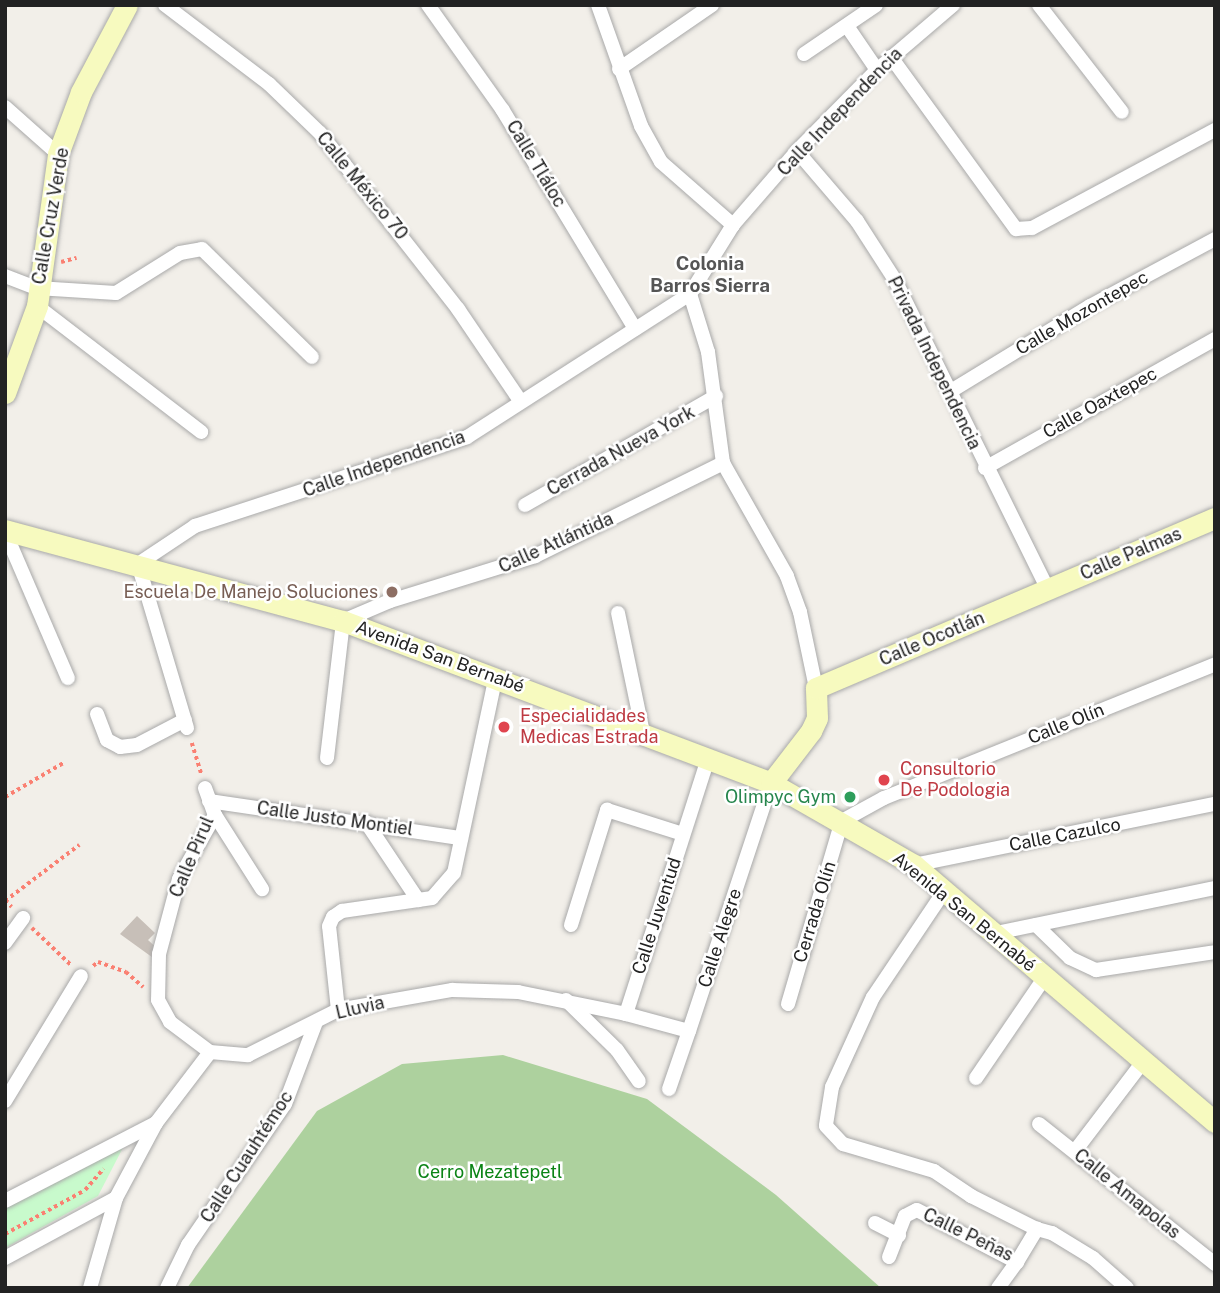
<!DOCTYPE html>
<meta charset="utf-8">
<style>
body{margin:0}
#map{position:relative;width:1220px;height:1293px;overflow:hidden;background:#f2efe9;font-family:"Public Sans",sans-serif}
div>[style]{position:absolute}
.forest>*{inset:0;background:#add19e}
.park>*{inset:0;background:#c8facc}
.building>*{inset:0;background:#c7bfb8}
.path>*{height:3.5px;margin-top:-1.75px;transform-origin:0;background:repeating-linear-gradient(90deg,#fa8072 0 3.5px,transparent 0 7px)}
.roads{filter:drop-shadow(0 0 2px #a9a9a9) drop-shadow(0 0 2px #a9a9a9)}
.street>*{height:14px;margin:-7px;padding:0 7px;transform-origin:7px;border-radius:7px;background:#fff}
.secondary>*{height:21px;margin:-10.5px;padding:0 10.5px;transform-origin:10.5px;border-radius:10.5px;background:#f7fabf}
.dots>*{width:19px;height:19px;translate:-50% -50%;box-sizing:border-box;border:4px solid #fff;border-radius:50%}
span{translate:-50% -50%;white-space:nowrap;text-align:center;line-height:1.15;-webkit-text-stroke:5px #fff;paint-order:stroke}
.street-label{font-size:18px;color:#222}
.education-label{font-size:18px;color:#785e54}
.right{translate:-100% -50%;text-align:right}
.health-label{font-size:18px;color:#be3a42}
.left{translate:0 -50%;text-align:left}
.leisure-label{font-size:18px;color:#27864d}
.park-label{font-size:18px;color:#0c8416}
.neighbourhood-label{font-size:19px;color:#555;font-weight:700}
.frame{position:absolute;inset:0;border:7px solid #222;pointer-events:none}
</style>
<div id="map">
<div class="forest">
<div style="clip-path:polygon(503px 1055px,647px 1099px,776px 1195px,881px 1288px,187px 1288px,317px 1111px,402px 1064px)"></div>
</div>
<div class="park">
<div style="clip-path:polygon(130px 1134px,98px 1196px,5px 1248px,5px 1205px)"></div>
</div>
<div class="building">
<div style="clip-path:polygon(137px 916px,155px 933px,148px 940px,159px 950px,156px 960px,120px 934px)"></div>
</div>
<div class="path">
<div style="left:61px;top:262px;width:16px;rotate:-15deg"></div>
<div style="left:192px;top:743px;width:34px;rotate:73deg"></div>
<div style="left:5px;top:797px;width:69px;rotate:-30.3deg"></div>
<div style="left:5px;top:901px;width:9px;rotate:41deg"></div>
<div style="left:5px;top:901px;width:93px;rotate:-37.1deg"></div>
<div style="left:32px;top:928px;width:55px;rotate:43.5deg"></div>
<div style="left:93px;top:966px;width:6px;rotate:-39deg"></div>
<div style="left:98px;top:962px;width:30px;rotate:20deg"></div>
<div style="left:126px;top:972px;width:23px;rotate:41deg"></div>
<div style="left:5px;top:1234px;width:91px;rotate:-28.8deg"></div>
<div style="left:85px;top:1190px;width:28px;rotate:-49deg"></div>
</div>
<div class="roads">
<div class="street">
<div style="left:165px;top:5px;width:131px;rotate:37.2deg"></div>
<div style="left:269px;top:84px;width:71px;rotate:43.9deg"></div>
<div style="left:320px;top:133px;width:224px;rotate:51.9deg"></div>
<div style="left:458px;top:309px;width:112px;rotate:55.9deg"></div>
<div style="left:428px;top:5px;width:128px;rotate:54.6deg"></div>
<div style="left:502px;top:109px;width:257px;rotate:58.8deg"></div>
<div style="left:598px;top:5px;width:128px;rotate:70.4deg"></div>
<div style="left:641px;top:126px;width:41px;rotate:60.9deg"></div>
<div style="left:661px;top:162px;width:96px;rotate:41.2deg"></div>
<div style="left:1039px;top:5px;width:135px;rotate:52.2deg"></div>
<div style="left:847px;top:26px;width:53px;rotate:55.7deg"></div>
<div style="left:804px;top:54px;width:87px;rotate:-34.2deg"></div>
<div style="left:891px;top:57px;width:213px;rotate:54deg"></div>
<div style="left:1016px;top:229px;width:16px;rotate:-4deg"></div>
<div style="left:1032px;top:228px;width:208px;rotate:-28.2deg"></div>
<div style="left:619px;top:69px;width:113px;rotate:-34.5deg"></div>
<div style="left:5px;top:107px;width:71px;rotate:41.6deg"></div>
<div style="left:797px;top:151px;width:92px;rotate:49.4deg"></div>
<div style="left:857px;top:221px;width:70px;rotate:57.2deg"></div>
<div style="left:895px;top:280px;width:345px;rotate:63.7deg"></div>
<div style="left:5px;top:276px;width:34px;rotate:21deg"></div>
<div style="left:37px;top:288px;width:79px;rotate:3.6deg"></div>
<div style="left:116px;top:293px;width:75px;rotate:-32deg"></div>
<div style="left:180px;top:253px;width:22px;rotate:-10deg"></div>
<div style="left:202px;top:249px;width:154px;rotate:44.5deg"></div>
<div style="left:37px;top:306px;width:207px;rotate:37.5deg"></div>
<div style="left:951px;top:391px;width:163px;rotate:-31.4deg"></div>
<div style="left:1090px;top:306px;width:142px;rotate:-28.2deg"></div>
<div style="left:985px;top:468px;width:264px;rotate:-29.3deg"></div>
<div style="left:525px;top:505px;width:220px;rotate:-29.7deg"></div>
<div style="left:5px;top:532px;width:159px;rotate:66.7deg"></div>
<div style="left:618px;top:613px;width:127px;rotate:78.2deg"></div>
<div style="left:816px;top:688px;width:78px;rotate:-101.9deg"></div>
<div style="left:800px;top:612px;width:38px;rotate:-110deg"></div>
<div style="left:787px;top:576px;width:130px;rotate:-119.5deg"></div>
<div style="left:723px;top:463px;width:112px;rotate:-97.7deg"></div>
<div style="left:708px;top:352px;width:61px;rotate:-107.2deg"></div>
<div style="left:690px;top:294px;width:81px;rotate:-58.1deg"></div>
<div style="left:733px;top:225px;width:98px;rotate:-49.1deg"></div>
<div style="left:797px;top:151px;width:114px;rotate:-45.4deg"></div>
<div style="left:877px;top:70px;width:100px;rotate:-40.5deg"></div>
<div style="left:97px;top:714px;width:28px;rotate:69deg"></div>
<div style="left:107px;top:740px;width:15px;rotate:28deg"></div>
<div style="left:120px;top:747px;width:17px;rotate:-7deg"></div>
<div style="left:137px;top:745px;width:54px;rotate:-27.5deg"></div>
<div style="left:187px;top:728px;width:171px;rotate:-106.6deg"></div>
<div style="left:138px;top:564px;width:69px;rotate:-33.7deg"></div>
<div style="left:195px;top:526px;width:286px;rotate:-18.1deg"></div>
<div style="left:467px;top:437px;width:265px;rotate:-32.7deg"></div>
<div style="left:327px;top:758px;width:138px;rotate:-83.3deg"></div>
<div style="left:343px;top:621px;width:51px;rotate:-23.1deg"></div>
<div style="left:390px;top:601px;width:152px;rotate:-17.2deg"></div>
<div style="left:535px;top:556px;width:210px;rotate:-26.3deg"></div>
<div style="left:205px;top:788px;width:29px;rotate:70deg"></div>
<div style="left:215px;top:815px;width:73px;rotate:119.4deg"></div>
<div style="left:179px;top:879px;width:78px;rotate:104.9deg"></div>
<div style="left:159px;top:954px;width:46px;rotate:91.2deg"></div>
<div style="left:158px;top:1000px;width:25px;rotate:61deg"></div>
<div style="left:170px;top:1022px;width:50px;rotate:36.9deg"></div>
<div style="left:209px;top:801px;width:255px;rotate:8.4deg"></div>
<div style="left:215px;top:815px;width:88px;rotate:57.6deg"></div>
<div style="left:366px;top:822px;width:94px;rotate:56.3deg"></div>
<div style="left:914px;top:865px;width:307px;rotate:-11.5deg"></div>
<div style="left:943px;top:893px;width:125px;rotate:123.9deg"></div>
<div style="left:873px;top:997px;width:99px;rotate:114.5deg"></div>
<div style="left:832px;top:1087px;width:39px;rotate:99deg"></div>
<div style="left:826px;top:1126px;width:25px;rotate:47deg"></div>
<div style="left:843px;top:1144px;width:95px;rotate:16.5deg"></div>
<div style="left:934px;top:1171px;width:45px;rotate:34deg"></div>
<div style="left:971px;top:1196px;width:74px;rotate:26.6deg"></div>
<div style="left:571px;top:925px;width:121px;rotate:-72.6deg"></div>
<div style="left:607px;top:810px;width:80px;rotate:17.5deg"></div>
<div style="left:1036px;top:925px;width:47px;rotate:44.1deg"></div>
<div style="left:1070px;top:958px;width:29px;rotate:25deg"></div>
<div style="left:1096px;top:970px;width:120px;rotate:-8.6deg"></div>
<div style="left:991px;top:934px;width:229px;rotate:-11.6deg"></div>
<div style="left:5px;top:943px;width:31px;rotate:-54deg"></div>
<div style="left:566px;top:1000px;width:71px;rotate:44.4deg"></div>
<div style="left:617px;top:1050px;width:38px;rotate:55deg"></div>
<div style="left:788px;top:1004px;width:191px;rotate:-73.6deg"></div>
<div style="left:842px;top:821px;width:48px;rotate:-28.7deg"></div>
<div style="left:884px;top:798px;width:357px;rotate:-22deg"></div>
<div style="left:338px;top:1010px;width:84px;rotate:-96.1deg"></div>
<div style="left:329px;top:926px;width:10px;rotate:-66deg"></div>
<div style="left:333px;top:917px;width:11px;rotate:-34deg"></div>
<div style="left:342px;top:911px;width:91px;rotate:-8.2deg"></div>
<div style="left:432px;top:898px;width:33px;rotate:-49deg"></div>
<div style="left:454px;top:873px;width:201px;rotate:-78deg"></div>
<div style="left:626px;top:1014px;width:65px;rotate:15.1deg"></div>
<div style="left:689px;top:1031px;width:261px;rotate:-71.7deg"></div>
<div style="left:976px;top:1078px;width:122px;rotate:-55.7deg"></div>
<div style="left:669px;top:1089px;width:61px;rotate:-71deg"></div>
<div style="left:5px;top:1101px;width:146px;rotate:-58.7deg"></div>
<div style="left:1039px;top:1124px;width:225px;rotate:38.5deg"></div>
<div style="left:1075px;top:1151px;width:116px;rotate:-52.7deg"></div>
<div style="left:5px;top:1201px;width:170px;rotate:-27.3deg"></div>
<div style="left:875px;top:1223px;width:27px;rotate:27deg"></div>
<div style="left:889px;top:1257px;width:44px;rotate:-68.7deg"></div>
<div style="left:905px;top:1216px;width:13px;rotate:-27deg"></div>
<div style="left:917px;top:1210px;width:113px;rotate:27.5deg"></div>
<div style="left:1017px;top:1262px;width:39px;rotate:-59deg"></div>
<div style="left:1037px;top:1229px;width:16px;rotate:15deg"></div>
<div style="left:1052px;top:1233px;width:48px;rotate:31.4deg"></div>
<div style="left:1093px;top:1258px;width:45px;rotate:41.4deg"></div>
<div style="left:5px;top:1258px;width:126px;rotate:-28.4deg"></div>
<div style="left:90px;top:1288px;width:94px;rotate:-73.9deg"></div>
<div style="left:116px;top:1198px;width:85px;rotate:-61.9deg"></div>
<div style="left:156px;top:1123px;width:89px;rotate:-52.7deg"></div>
<div style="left:210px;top:1052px;width:38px;rotate:5deg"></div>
<div style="left:248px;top:1055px;width:101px;rotate:-26.6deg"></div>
<div style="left:338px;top:1010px;width:116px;rotate:-10deg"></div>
<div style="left:452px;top:990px;width:66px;rotate:1.7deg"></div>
<div style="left:518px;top:992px;width:110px;rotate:11.5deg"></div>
<div style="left:626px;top:1014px;width:266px;rotate:-72.2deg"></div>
<div style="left:167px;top:1288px;width:48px;rotate:-64deg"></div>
<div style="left:188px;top:1245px;width:171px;rotate:-55.5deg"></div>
<div style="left:285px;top:1104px;width:88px;rotate:-69.3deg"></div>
<div style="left:998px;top:1288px;width:32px;rotate:-54deg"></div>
</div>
<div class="secondary">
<div style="left:5px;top:393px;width:93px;rotate:-69.8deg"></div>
<div style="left:37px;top:306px;width:153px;rotate:-82.1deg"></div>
<div style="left:58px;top:154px;width:66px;rotate:-69.6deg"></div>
<div style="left:81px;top:92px;width:98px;rotate:-62.1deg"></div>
<div style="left:5px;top:530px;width:350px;rotate:15.1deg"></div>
<div style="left:343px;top:621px;width:458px;rotate:20.7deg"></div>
<div style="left:771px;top:783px;width:165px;rotate:29.8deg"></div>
<div style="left:914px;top:865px;width:396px;rotate:40.5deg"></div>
<div style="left:771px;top:783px;width:66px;rotate:-52.4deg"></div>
<div style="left:811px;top:731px;width:14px;rotate:-65deg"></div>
<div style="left:817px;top:718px;width:30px;rotate:-92deg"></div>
<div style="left:816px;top:688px;width:434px;rotate:-23.1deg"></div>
</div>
</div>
<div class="dots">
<div style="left:392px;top:592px;background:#8d6e63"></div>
<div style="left:504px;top:727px;background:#e0444e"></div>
<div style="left:884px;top:780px;background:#e0444e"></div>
<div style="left:850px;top:797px;background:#2e9e5b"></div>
</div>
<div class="street-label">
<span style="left:840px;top:112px;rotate:-46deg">Calle Independencia</span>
<span style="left:536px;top:164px;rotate:59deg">Calle Tláloc</span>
<span style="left:362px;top:186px;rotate:51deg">Calle México 70</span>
<span style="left:51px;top:216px;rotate:-80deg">Calle Cruz Verde</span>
<span style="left:1082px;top:313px;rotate:-30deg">Calle Mozontepec</span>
<span style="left:934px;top:363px;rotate:64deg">Privada Independencia</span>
<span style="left:1100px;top:403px;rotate:-29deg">Calle Oaxtepec</span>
<span style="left:621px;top:451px;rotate:-29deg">Cerrada Nueva York</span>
<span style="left:384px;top:464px;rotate:-19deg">Calle Independencia</span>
<span style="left:556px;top:543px;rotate:-24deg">Calle Atlántida</span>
<span style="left:1131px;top:554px;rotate:-23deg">Calle Palmas</span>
<span style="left:932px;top:639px;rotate:-23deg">Calle Ocotlán</span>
<span style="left:440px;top:657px;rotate:20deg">Avenida San Bernabé</span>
<span style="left:1066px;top:724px;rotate:-22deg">Calle Olín</span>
<span style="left:335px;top:819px;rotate:8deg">Calle Justo Montiel</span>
<span style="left:1065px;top:835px;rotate:-11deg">Calle Cazulco</span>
<span style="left:192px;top:857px;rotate:-67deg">Calle Pirul</span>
<span style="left:815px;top:912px;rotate:-73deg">Cerrada Olín</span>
<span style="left:964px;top:912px;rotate:39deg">Avenida San Bernabé</span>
<span style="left:657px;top:916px;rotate:-72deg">Calle Juventud</span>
<span style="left:720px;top:938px;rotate:-72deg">Calle Alegre</span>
<span style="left:360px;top:1008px;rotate:-13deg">Lluvia</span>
<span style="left:247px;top:1157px;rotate:-57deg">Calle Cuauhtémoc</span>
<span style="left:1127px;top:1194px;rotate:39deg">Calle Amapolas</span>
<span style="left:968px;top:1235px;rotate:26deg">Calle Peñas</span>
</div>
<div class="education-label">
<span class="right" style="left:378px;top:592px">Escuela De Manejo Soluciones</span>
</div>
<div class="health-label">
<span class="left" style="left:520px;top:727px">Especialidades<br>Medicas Estrada</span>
<span class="left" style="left:900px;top:780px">Consultorio<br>De Podologia</span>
</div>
<div class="leisure-label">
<span class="right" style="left:836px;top:797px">Olimpyc Gym</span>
</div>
<div class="park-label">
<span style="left:490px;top:1172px">Cerro Mezatepetl</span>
</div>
<div class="neighbourhood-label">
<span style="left:710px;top:275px">Colonia<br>Barros Sierra</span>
</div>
<div class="frame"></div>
</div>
